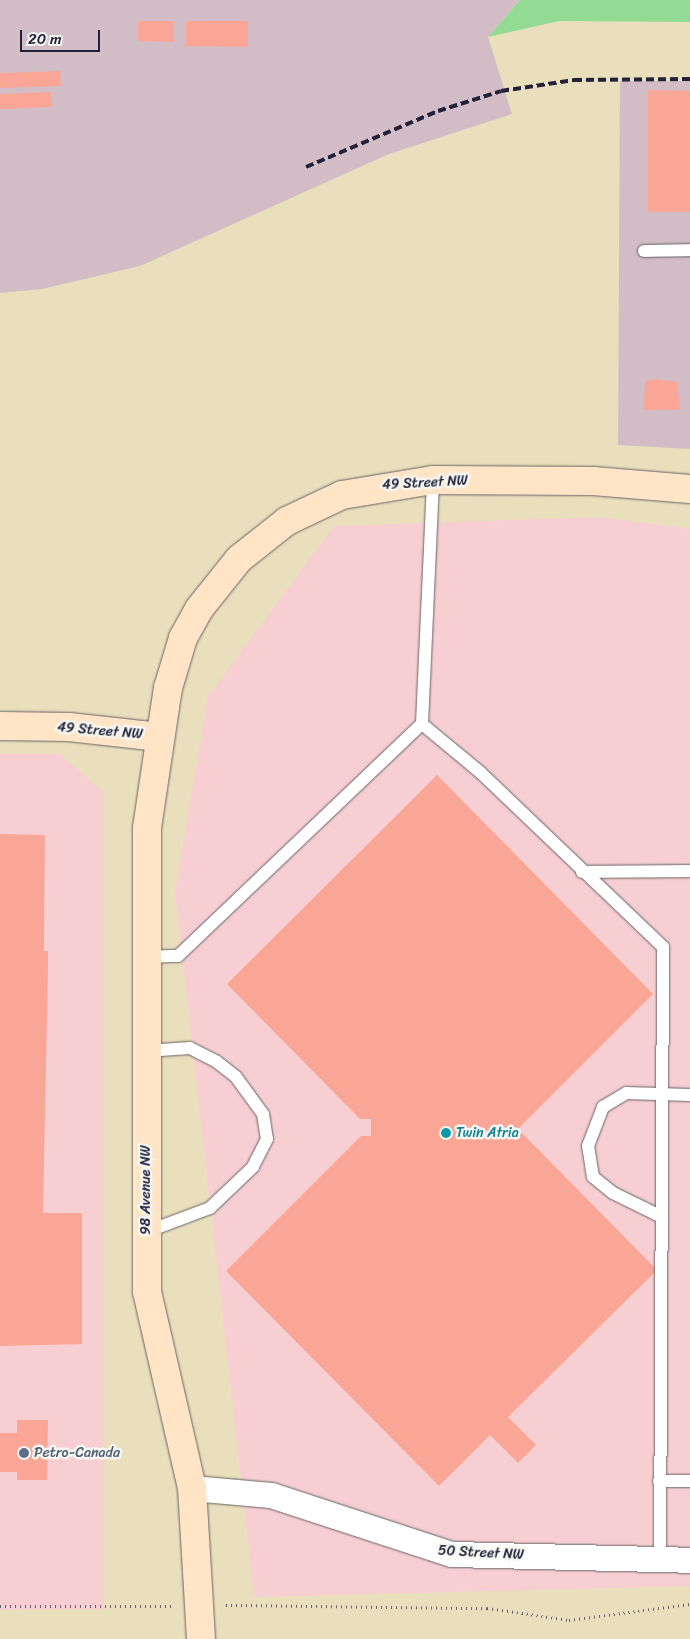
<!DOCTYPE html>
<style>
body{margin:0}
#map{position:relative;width:690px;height:1639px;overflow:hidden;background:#e9dfbc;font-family:Sriracha,sans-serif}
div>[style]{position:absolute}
.built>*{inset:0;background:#f7cfd2}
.industrial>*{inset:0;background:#d2bdc6}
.green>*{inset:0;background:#93db95}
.building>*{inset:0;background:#f9a697}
.path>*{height:3px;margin-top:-1.5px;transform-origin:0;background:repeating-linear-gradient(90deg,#686468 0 1px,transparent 0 5px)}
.roads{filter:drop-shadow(0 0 1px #686468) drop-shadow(0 0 1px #686468)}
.lane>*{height:12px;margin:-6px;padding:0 6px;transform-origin:6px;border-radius:6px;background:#fff}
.street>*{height:25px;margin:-12.5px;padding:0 12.5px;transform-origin:12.5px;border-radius:12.5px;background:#fff}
.secondary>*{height:28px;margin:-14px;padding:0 14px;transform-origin:14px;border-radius:14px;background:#ffe4c6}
.rail>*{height:4px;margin-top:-2px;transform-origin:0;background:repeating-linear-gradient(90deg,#22223b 0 8px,transparent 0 12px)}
.dots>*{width:14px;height:14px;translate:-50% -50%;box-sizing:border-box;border:2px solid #f6f6f2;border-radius:50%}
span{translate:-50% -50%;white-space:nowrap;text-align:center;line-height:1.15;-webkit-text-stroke:5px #f6f6f2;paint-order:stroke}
.street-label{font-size:14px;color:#22223b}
.culture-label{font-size:14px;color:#0d838f}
.left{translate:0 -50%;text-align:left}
.service-label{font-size:14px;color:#4e5e75}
.scale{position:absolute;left:20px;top:30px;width:80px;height:22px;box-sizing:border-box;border:2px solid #22223b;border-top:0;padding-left:6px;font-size:15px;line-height:18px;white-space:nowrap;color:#22223b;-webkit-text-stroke:4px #f6f6f2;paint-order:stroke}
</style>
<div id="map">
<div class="built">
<div style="clip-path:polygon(597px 517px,690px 529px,690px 1586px,254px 1597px,175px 891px,208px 696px,334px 526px)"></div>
<div style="clip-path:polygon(0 754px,59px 754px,104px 792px,104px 1609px,0 1610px)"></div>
</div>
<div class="industrial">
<div style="clip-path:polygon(0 0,520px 0,488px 37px,512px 114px,389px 154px,140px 266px,42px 289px,0 293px)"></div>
<div style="clip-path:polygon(620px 81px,690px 81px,690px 449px,618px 445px)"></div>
</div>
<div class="green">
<div style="clip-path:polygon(520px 0,690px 0,690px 22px,559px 21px,488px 37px)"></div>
</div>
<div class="building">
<div style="clip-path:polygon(138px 21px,174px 21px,174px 42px,138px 41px)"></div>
<div style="clip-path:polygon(186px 21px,248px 21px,248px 47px,186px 46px)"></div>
<div style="clip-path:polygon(60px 71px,61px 86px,0 88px,0 73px)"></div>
<div style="clip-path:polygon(648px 90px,690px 91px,690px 212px,648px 212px)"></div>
<div style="clip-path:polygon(51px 92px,52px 107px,0 109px,0 94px)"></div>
<div style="clip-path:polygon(654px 379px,677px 382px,680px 410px,644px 410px,645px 382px)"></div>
<div style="clip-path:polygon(437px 775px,653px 994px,518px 1129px,657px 1270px,508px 1417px,536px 1445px,518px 1463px,490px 1435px,439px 1486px,226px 1271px,361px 1136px,371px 1136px,371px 1119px,360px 1119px,227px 984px)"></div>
<div style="clip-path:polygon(0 834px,45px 835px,44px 951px,48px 951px,48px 970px,43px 1213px,82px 1213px,82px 1344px,0 1346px)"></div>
<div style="clip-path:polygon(17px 1420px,48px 1420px,47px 1480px,17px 1480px,17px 1472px,0 1472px,0 1433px,17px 1433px)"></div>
</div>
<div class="path">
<div style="left:226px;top:1605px;width:261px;rotate:0.7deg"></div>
<div style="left:487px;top:1608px;width:83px;rotate:8.3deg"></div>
<div style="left:569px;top:1620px;width:122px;rotate:-7.5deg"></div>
<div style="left:0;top:1606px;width:172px"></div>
</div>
<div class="roads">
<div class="lane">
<div style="left:644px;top:251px;width:46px;rotate:-1.2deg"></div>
<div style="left:422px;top:724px;width:244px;rotate:-87.4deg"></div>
<div style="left:582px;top:872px;width:108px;rotate:-0.5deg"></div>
<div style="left:145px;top:957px;width:33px;rotate:-2deg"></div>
<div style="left:178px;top:956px;width:337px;rotate:-43.6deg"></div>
<div style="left:422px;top:724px;width:77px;rotate:39.7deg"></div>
<div style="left:481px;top:773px;width:252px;rotate:43.7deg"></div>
<div style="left:663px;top:947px;width:612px;rotate:90.28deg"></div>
<div style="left:146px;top:1051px;width:44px;rotate:-3.9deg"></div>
<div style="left:190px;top:1048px;width:30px;rotate:27deg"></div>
<div style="left:217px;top:1062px;width:24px;rotate:38deg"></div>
<div style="left:236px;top:1077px;width:46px;rotate:53.9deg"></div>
<div style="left:263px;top:1114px;width:25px;rotate:81deg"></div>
<div style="left:267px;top:1139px;width:31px;rotate:117deg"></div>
<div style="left:253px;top:1167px;width:59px;rotate:136.4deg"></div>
<div style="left:210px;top:1208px;width:68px;rotate:159.4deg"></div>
<div style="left:660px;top:1216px;width:52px;rotate:-153.9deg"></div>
<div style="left:613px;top:1193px;width:26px;rotate:-141deg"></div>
<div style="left:593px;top:1177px;width:31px;rotate:-99deg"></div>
<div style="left:588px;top:1146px;width:42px;rotate:-69deg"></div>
<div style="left:603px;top:1107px;width:27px;rotate:-31deg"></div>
<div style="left:626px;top:1093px;width:64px;rotate:1.8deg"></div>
<div style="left:659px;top:1481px;width:31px"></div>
</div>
<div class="street">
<div style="left:192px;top:1488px;width:79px;rotate:5.1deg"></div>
<div style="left:271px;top:1495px;width:190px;rotate:18.1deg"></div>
<div style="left:452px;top:1554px;width:238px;rotate:1.4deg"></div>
</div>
<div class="secondary">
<div style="left:0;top:726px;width:69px;rotate:0.8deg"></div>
<div style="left:69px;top:727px;width:91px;rotate:6.3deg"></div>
<div style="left:201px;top:1639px;width:151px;rotate:-93.4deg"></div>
<div style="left:192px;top:1488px;width:201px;rotate:-102.9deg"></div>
<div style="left:147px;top:1292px;width:464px;rotate:-90deg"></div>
<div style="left:147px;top:828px;width:142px;rotate:-81.5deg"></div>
<div style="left:168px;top:688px;width:52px;rotate:-73.3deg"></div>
<div style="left:183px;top:638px;width:33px;rotate:-61deg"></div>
<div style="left:199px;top:609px;width:64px;rotate:-51.3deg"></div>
<div style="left:239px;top:559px;width:61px;rotate:-38.4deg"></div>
<div style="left:287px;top:521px;width:61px;rotate:-25.3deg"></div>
<div style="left:342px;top:495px;width:92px;rotate:-9.4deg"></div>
<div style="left:433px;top:480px;width:160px;rotate:0.4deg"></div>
<div style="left:593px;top:481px;width:97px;rotate:4.7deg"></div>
</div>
</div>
<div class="rail">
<div style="left:306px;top:167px;width:143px;rotate:-23deg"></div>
<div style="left:438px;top:111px;width:66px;rotate:-17.6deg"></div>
<div style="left:501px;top:91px;width:74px;rotate:-8.6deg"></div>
<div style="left:574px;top:80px;width:116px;rotate:-0.5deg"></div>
</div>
<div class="dots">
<div style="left:446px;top:1133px;background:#0f9aa8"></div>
<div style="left:24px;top:1453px;background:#5c6f8a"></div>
</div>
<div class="street-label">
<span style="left:425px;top:483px;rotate:-3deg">49 Street NW</span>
<span style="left:100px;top:731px;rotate:5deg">49 Street NW</span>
<span style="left:146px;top:1190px;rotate:-90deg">98 Avenue NW</span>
<span style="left:481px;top:1553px;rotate:3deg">50 Street NW</span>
</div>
<div class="culture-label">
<span class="left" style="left:456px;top:1133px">Twin Atria</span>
</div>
<div class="service-label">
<span class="left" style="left:34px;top:1453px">Petro-Canada</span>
</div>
<div class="scale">20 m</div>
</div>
